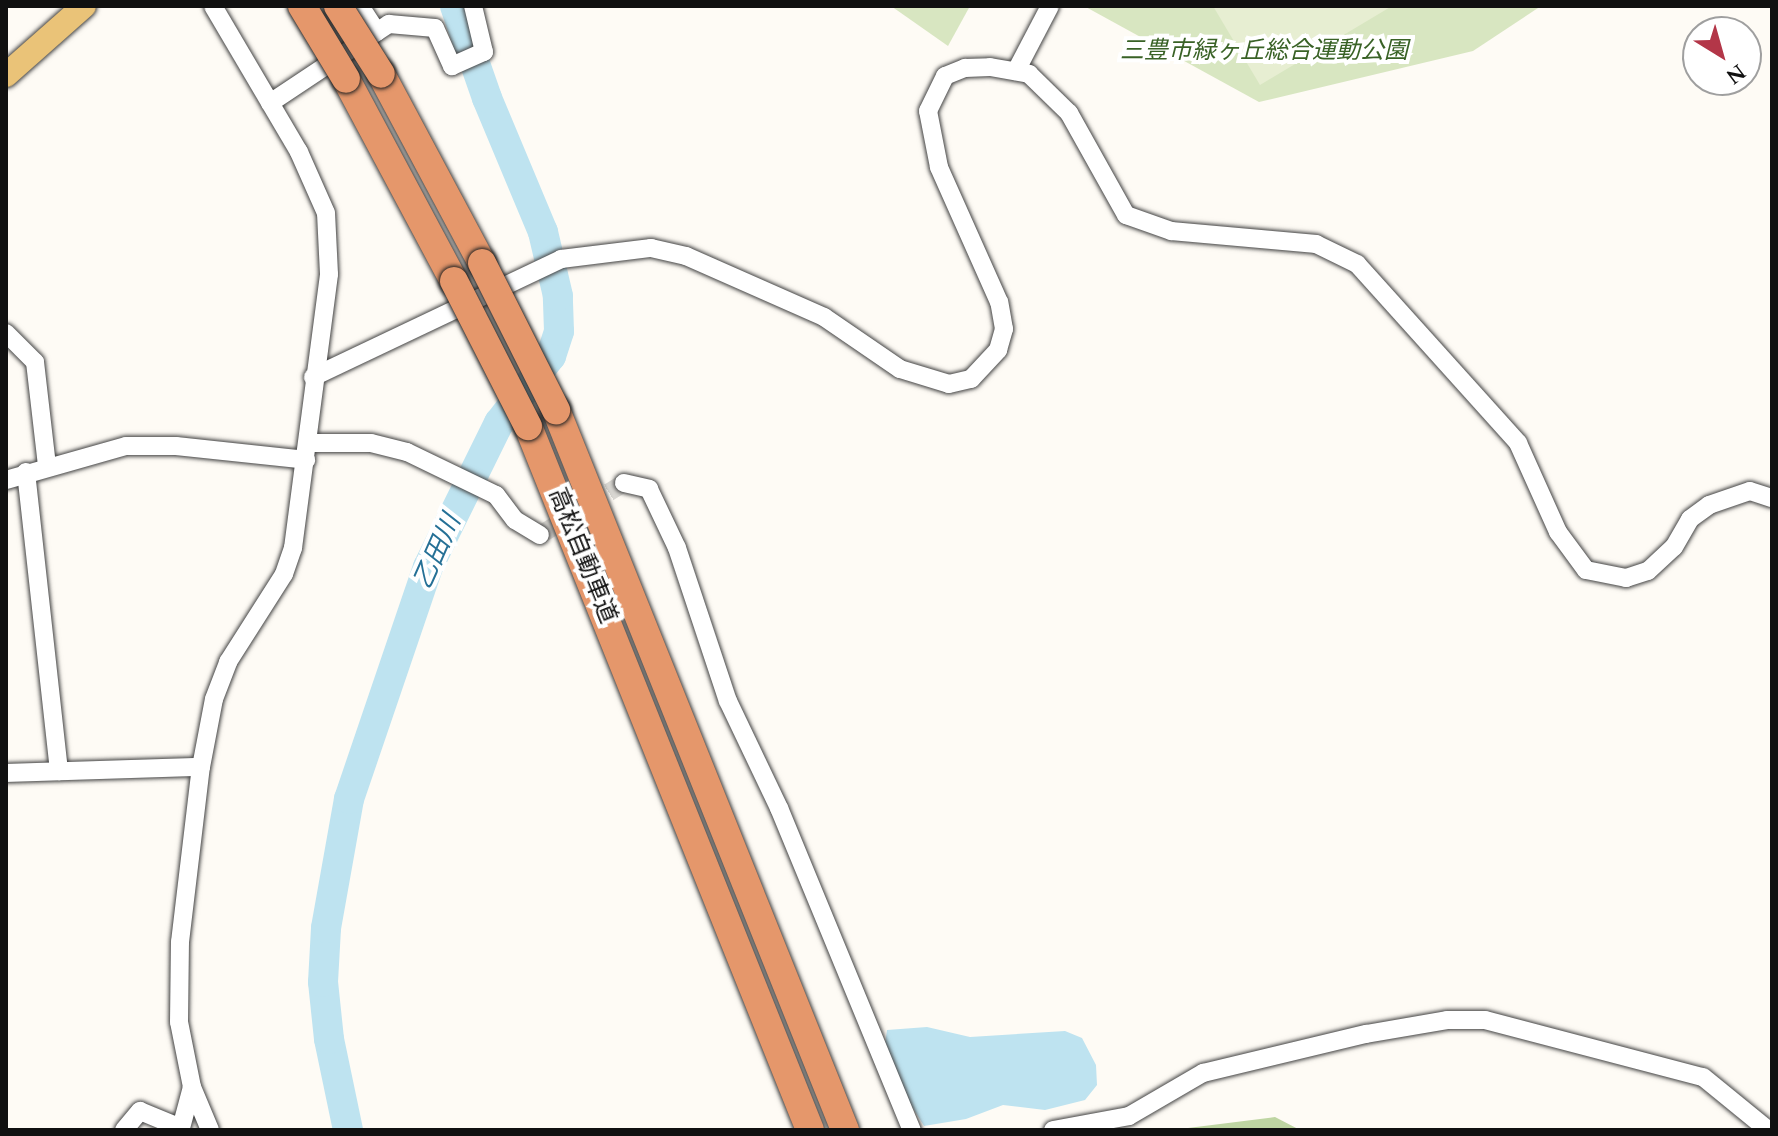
<!DOCTYPE html>
<meta charset="utf-8">
<style>
body{margin:0}
#map{position:relative;width:1778px;height:1136px;overflow:hidden;background:#fefbf5;font-family:Spectral,"Noto Sans JP",serif}
div>[style]{position:absolute}
.green>*{inset:0;background:#d8e6c1}
.forest>*{inset:0;background:#bed5a2}
.pitch>*{inset:0;background:#e7eed2}
.water>*{inset:0;background:#bee3f0}
.river>*{height:30px;margin:-15px;padding:0 15px;transform-origin:15px;border-radius:15px;background:#bee3f0}
.minor-tunnel>*{height:18px;margin-top:-9px;transform-origin:0;background:repeating-linear-gradient(90deg,#dad8d3 0 18px,transparent 0 27px)}
.roads{filter:drop-shadow(0 0 2px #434343) drop-shadow(0 0 2px #434343)}
.minor>*{height:18px;margin:-9px;padding:0 9px;transform-origin:9px;border-radius:9px;background:#fff}
.major>*{height:24px;margin:-12px;padding:0 12px;transform-origin:12px;border-radius:12px;background:#eac378}
.highway>*{height:28px;margin:-14px;padding:0 14px;transform-origin:14px;border-radius:14px;background:#e5976b}
.bridges{filter:drop-shadow(0 0 2px #212121) drop-shadow(0 0 2px #212121)}
.highway-bridge>*{height:28px;margin:-14px;padding:0 14px;transform-origin:14px;border-radius:14px;background:#e5976b}
span{translate:-50% -50%;white-space:nowrap;text-align:center;line-height:1.15;-webkit-text-stroke:8px #fff;paint-order:stroke}
.park-label{font-size:24px;color:#396226;font-style:italic}
.street-label{font-size:24px;color:#101010}
.water-label{font-size:26px;color:#257096;font-style:italic}
.frame{position:absolute;inset:0;border:8px solid #101010;pointer-events:none}
.north{position:absolute;left:1682px;top:16px;width:80px;height:80px;box-sizing:border-box;background:#fff;border:2px solid #9f9f9f;border-radius:50%;rotate:143deg;font-size:22px;font-weight:700;line-height:32px;text-align:center;color:#101010}
.north::after{content:'';display:block;margin:auto;width:28px;height:36px;background:#b33648;clip-path:polygon(50% 0,100% 100%,50% 72%,0 100%)}
</style>
<div id="map">
<div class="green">
<div style="clip-path:polygon(891px 6px,970px 6px,948px 46px)"></div>
<div style="clip-path:polygon(1084px 6px,1541px 6px,1473px 51px,1259px 102px)"></div>
</div>
<div class="forest">
<div style="clip-path:polygon(1275px 1117px,1300px 1130px,1172px 1130px,1188px 1128px)"></div>
</div>
<div class="pitch">
<div style="clip-path:polygon(1213px 6px,1392px 6px,1260px 85px)"></div>
</div>
<div class="water">
<div style="clip-path:polygon(927px 1027px,970px 1037px,1065px 1031px,1082px 1038px,1096px 1065px,1097px 1085px,1085px 1100px,1045px 1110px,1003px 1105px,966px 1119px,924px 1126px,898px 1084px,885px 1044px,887px 1030px)"></div>
</div>
<div class="river">
<div style="left:348px;top:1130px;width:93px;rotate:-101.8deg"></div>
<div style="left:329px;top:1039px;width:57px;rotate:-96deg"></div>
<div style="left:323px;top:982px;width:54px;rotate:-86.8deg"></div>
<div style="left:326px;top:928px;width:131px;rotate:-79.9deg"></div>
<div style="left:349px;top:799px;width:245px;rotate:-71.2deg"></div>
<div style="left:428px;top:567px;width:161px;rotate:-63.8deg"></div>
<div style="left:499px;top:423px;width:85px;rotate:-52.2deg"></div>
<div style="left:551px;top:356px;width:26px;rotate:-72deg"></div>
<div style="left:559px;top:331px;width:35px;rotate:-92deg"></div>
<div style="left:558px;top:296px;width:66px;rotate:-103.2deg"></div>
<div style="left:543px;top:232px;width:145px;rotate:-112.7deg"></div>
<div style="left:487px;top:98px;width:97px;rotate:-109.2deg"></div>
</div>
<div class="minor-tunnel">
<div style="left:540px;top:535px;width:99px;rotate:-31.8deg"></div>
</div>
<div class="roads">
<div class="minor">
<div style="left:360px;top:6px;width:31px;rotate:57deg"></div>
<div style="left:1016px;top:71px;width:73px;rotate:-62.4deg"></div>
<div style="left:270px;top:103px;width:143px;rotate:-33.6deg"></div>
<div style="left:389px;top:24px;width:46px;rotate:5deg"></div>
<div style="left:435px;top:28px;width:42px;rotate:65.9deg"></div>
<div style="left:452px;top:66px;width:35px;rotate:-24deg"></div>
<div style="left:484px;top:52px;width:47px;rotate:-103.4deg"></div>
<div style="left:6px;top:333px;width:41px;rotate:45deg"></div>
<div style="left:35px;top:362px;width:105px;rotate:83.4deg"></div>
<div style="left:313px;top:377px;width:275px;rotate:-25.4deg"></div>
<div style="left:561px;top:259px;width:91px;rotate:-7deg"></div>
<div style="left:651px;top:248px;width:36px;rotate:13deg"></div>
<div style="left:686px;top:256px;width:151px;rotate:23.8deg"></div>
<div style="left:824px;top:317px;width:92px;rotate:34.4deg"></div>
<div style="left:900px;top:369px;width:51px;rotate:17deg"></div>
<div style="left:949px;top:384px;width:23px;rotate:-13deg"></div>
<div style="left:971px;top:379px;width:40px;rotate:-47deg"></div>
<div style="left:998px;top:350px;width:22px;rotate:-74deg"></div>
<div style="left:1004px;top:329px;width:27px;rotate:-100deg"></div>
<div style="left:999px;top:302px;width:148px;rotate:-114deg"></div>
<div style="left:939px;top:167px;width:57px;rotate:-101.1deg"></div>
<div style="left:928px;top:111px;width:39px;rotate:-64deg"></div>
<div style="left:945px;top:76px;width:22px;rotate:-22deg"></div>
<div style="left:965px;top:68px;width:25px;rotate:-2deg"></div>
<div style="left:990px;top:67px;width:40px;rotate:10deg"></div>
<div style="left:1029px;top:74px;width:56px;rotate:44.3deg"></div>
<div style="left:1069px;top:113px;width:117px;rotate:60.8deg"></div>
<div style="left:1126px;top:215px;width:48px;rotate:19.6deg"></div>
<div style="left:1171px;top:231px;width:146px;rotate:5.1deg"></div>
<div style="left:1316px;top:244px;width:46px;rotate:26deg"></div>
<div style="left:1357px;top:264px;width:241px;rotate:48deg"></div>
<div style="left:1518px;top:443px;width:98px;rotate:65.8deg"></div>
<div style="left:1558px;top:532px;width:47px;rotate:53.6deg"></div>
<div style="left:1586px;top:570px;width:41px;rotate:11.3deg"></div>
<div style="left:1626px;top:578px;width:23px;rotate:-18deg"></div>
<div style="left:1648px;top:571px;width:35px;rotate:-43deg"></div>
<div style="left:1674px;top:547px;width:32px;rotate:-60deg"></div>
<div style="left:1690px;top:519px;width:24px;rotate:-36deg"></div>
<div style="left:1709px;top:505px;width:43px;rotate:-18.9deg"></div>
<div style="left:1750px;top:491px;width:23px;rotate:18deg"></div>
<div style="left:309px;top:443px;width:62px"></div>
<div style="left:371px;top:443px;width:37px;rotate:14deg"></div>
<div style="left:407px;top:452px;width:99px;rotate:25.8deg"></div>
<div style="left:496px;top:495px;width:31px;rotate:53deg"></div>
<div style="left:515px;top:520px;width:29px;rotate:31deg"></div>
<div style="left:26px;top:472px;width:301px;rotate:83.7deg"></div>
<div style="left:6px;top:480px;width:125px;rotate:-15.8deg"></div>
<div style="left:126px;top:446px;width:50px"></div>
<div style="left:176px;top:446px;width:131px;rotate:6.1deg"></div>
<div style="left:624px;top:483px;width:26px;rotate:13deg"></div>
<div style="left:649px;top:489px;width:65px;rotate:64.6deg"></div>
<div style="left:677px;top:548px;width:161px;rotate:71.6deg"></div>
<div style="left:728px;top:701px;width:119px;rotate:64.5deg"></div>
<div style="left:779px;top:808px;width:348px;rotate:67.6deg"></div>
<div style="left:6px;top:773px;width:195px;rotate:-1.8deg"></div>
<div style="left:124px;top:1130px;width:25px;rotate:-50deg"></div>
<div style="left:140px;top:1111px;width:44px;rotate:22.5deg"></div>
<div style="left:181px;top:1128px;width:42px;rotate:-75deg"></div>
<div style="left:210px;top:1130px;width:47px;rotate:-112.7deg"></div>
<div style="left:192px;top:1087px;width:66px;rotate:-101.3deg"></div>
<div style="left:179px;top:1022px;width:80px;rotate:-89.3deg"></div>
<div style="left:180px;top:942px;width:176px;rotate:-83.2deg"></div>
<div style="left:201px;top:767px;width:69px;rotate:-79.2deg"></div>
<div style="left:214px;top:699px;width:40px;rotate:-69deg"></div>
<div style="left:228px;top:662px;width:104px;rotate:-57.5deg"></div>
<div style="left:284px;top:574px;width:28px;rotate:-71deg"></div>
<div style="left:293px;top:548px;width:276px;rotate:-82.5deg"></div>
<div style="left:329px;top:274px;width:61px;rotate:-92.8deg"></div>
<div style="left:326px;top:213px;width:67px;rotate:-113.9deg"></div>
<div style="left:299px;top:152px;width:169px;rotate:-120.5deg"></div>
<div style="left:1053px;top:1130px;width:77px;rotate:-10.4deg"></div>
<div style="left:1129px;top:1116px;width:86px;rotate:-30.2deg"></div>
<div style="left:1203px;top:1073px;width:168px;rotate:-13.5deg"></div>
<div style="left:1366px;top:1034px;width:82px;rotate:-9.8deg"></div>
<div style="left:1447px;top:1020px;width:38px"></div>
<div style="left:1485px;top:1020px;width:225px;rotate:14.7deg"></div>
<div style="left:1703px;top:1077px;width:84px;rotate:39.2deg"></div>
</div>
<div class="major">
<div style="left:6px;top:75px;width:104px;rotate:-41.5deg"></div>
</div>
<div class="highway">
<div style="left:381px;top:74px;width:214px;rotate:61.9deg"></div>
<div style="left:346px;top:79px;width:229px;rotate:61.9deg"></div>
<div style="left:556px;top:410px;width:776px;rotate:68.13deg"></div>
<div style="left:528px;top:426px;width:758px;rotate:68.17deg"></div>
</div>
</div>
<div class="bridges">
<div class="highway-bridge">
<div style="left:302px;top:6px;width:85px;rotate:58.9deg"></div>
<div style="left:338px;top:6px;width:80px;rotate:57.7deg"></div>
<div style="left:482px;top:263px;width:165px;rotate:63.3deg"></div>
<div style="left:454px;top:281px;width:163px;rotate:63deg"></div>
</div>
</div>
<div class="park-label">
<span style="left:1264px;top:52px">三豊市緑ヶ丘総合運動公園</span>
</div>
<div class="street-label">
<span style="left:582px;top:556px;rotate:68deg">高松自動車道</span>
</div>
<div class="water-label">
<span style="left:438px;top:552px;rotate:-66deg">乙田川</span>
</div>
<div class="frame"></div>
<div class="north">N</div>
</div>
